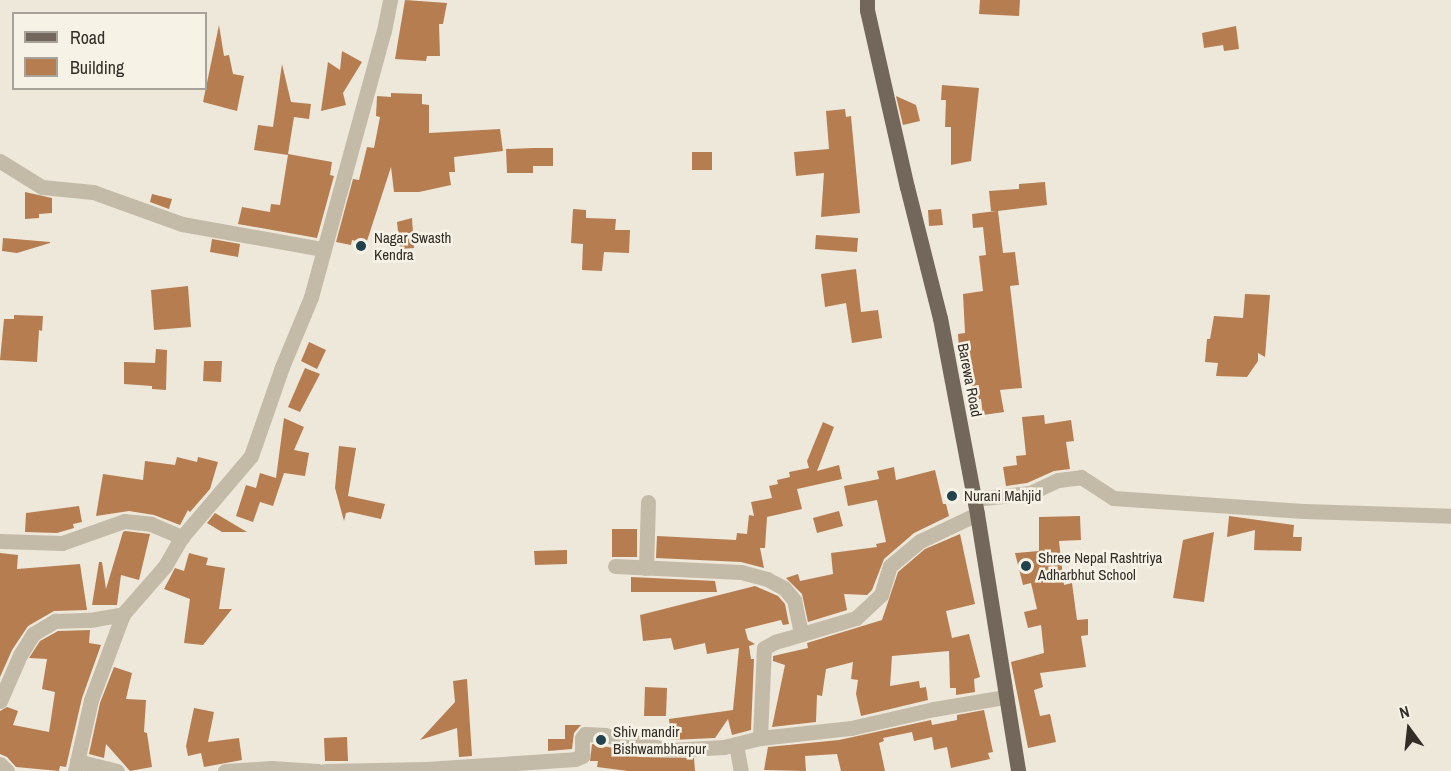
<!DOCTYPE html>
<style>
body{margin:0}
#map{position:relative;width:1451px;height:771px;overflow:hidden;background:#eee8db;font-family:"Archivo Narrow",sans-serif}
div>[style]{position:absolute}
.building>*{inset:0;background:#b67d51}
.minor>*{height:15px;margin:-7.5px;padding:0 7.5px;transform-origin:7.5px;border-radius:7.5px;background:#c4baa8}
.major>*{height:15px;margin:-7.5px;padding:0 7.5px;transform-origin:7.5px;border-radius:7.5px;background:#72675a}
.dots>*{width:16px;height:16px;translate:-50% -50%;box-sizing:border-box;border:3px solid #f6f2e6;border-radius:50%}
span{translate:-50% -50%;white-space:nowrap;text-align:center;line-height:1.15;-webkit-text-stroke:5px #f6f2e6;paint-order:stroke}
.poi-label{font-size:15px;color:#322d27}
.left{translate:0 -50%;text-align:left}
.street-label{font-size:15px;color:#322d27}
.legend{position:absolute;left:12px;top:12px;width:195px;height:78px;box-sizing:border-box;background:#f6f2e6;border:2px solid #a8a39a;margin:0;padding:8px 10px;list-style:none;font-size:18px;color:#322d27}
.legend li{display:flex;align-items:center;gap:12px;height:30px}
.legend b{width:30px;border:2px solid #a8a39a}
.north{position:absolute;left:1379px;top:699px;width:60px;height:60px;-webkit-text-stroke:4px #f6f2e6;paint-order:stroke;rotate:345deg;font-size:16px;font-weight:700;line-height:24px;text-align:center;color:#322d27}
.north::after{content:'';display:block;margin:auto;width:21px;height:27px;background:#322d27;clip-path:polygon(50% 0,100% 100%,50% 72%,0 100%)}
</style>
<div id="map">
<div class="building">
<div style="clip-path:polygon(405px 0,447px 3px,443px 24px,439px 24px,440px 56px,427px 56px,426px 61px,395px 59px)"></div>
<div style="clip-path:polygon(980px 0,1020px 0,1019px 16px,979px 14px)"></div>
<div style="clip-path:polygon(219px 25px,224px 56px,229px 55px,233px 74px,244px 76px,237px 111px,203px 102px)"></div>
<div style="clip-path:polygon(1236px 26px,1239px 49px,1224px 51px,1223px 45px,1204px 48px,1202px 33px)"></div>
<div style="clip-path:polygon(342px 51px,362px 62px,343px 93px,346px 105px,321px 111px,328px 62px,340px 70px)"></div>
<div style="clip-path:polygon(282px 64px,291px 102px,311px 104px,309px 119px,294px 117px,288px 154px,332px 162px,330px 175px,334px 176px,317px 238px,238px 224px,242px 207px,270px 212px,271px 204px,280px 205px,288px 155px,254px 150px,258px 125px,273px 127px)"></div>
<div style="clip-path:polygon(942px 85px,979px 88px,971px 161px,951px 165px,951px 127px,945px 127px,946px 100px,941px 100px)"></div>
<div style="clip-path:polygon(391px 93px,422px 94px,422px 104px,429px 105px,429px 133px,500px 129px,503px 151px,454px 157px,455px 172px,449px 172px,451px 185px,419px 192px,394px 192px,391px 167px,366px 244px,352px 240px,351px 245px,336px 242px,353px 179px,359px 180px,367px 147px,374px 148px,380px 117px,376px 116px,377px 96px,391px 97px)"></div>
<div style="clip-path:polygon(896px 96px,916px 105px,920px 121px,903px 125px)"></div>
<div style="clip-path:polygon(845px 109px,846px 117px,851px 116px,860px 213px,821px 217px,824px 173px,796px 176px,794px 152px,829px 149px,826px 111px)"></div>
<div style="clip-path:polygon(534px 148px,553px 148px,553px 166px,533px 166px,533px 173px,507px 173px,506px 149px)"></div>
<div style="clip-path:polygon(692px 152px,712px 152px,712px 170px,692px 170px)"></div>
<div style="clip-path:polygon(1045px 182px,1047px 205px,998px 211px,1003px 253px,1015px 252px,1019px 285px,1010px 286px,1022px 388px,1000px 390px,1004px 412px,983px 415px,981px 399px,974px 400px,967px 348px,959px 349px,958px 334px,965px 333px,963px 294px,983px 291px,979px 256px,986px 255px,983px 227px,973px 228px,972px 214px,996px 211px,991px 211px,989px 191px,1019px 189px,1019px 184px)"></div>
<div style="clip-path:polygon(25px 192px,52px 198px,52px 213px,39px 214px,39px 218px,25px 219px)"></div>
<div style="clip-path:polygon(152px 194px,172px 199px,169px 209px,150px 202px)"></div>
<div style="clip-path:polygon(573px 209px,586px 210px,586px 218px,616px 219px,615px 230px,630px 230px,629px 253px,604px 252px,602px 271px,582px 270px,583px 244px,571px 243px)"></div>
<div style="clip-path:polygon(941px 209px,943px 225px,929px 226px,928px 210px)"></div>
<div style="clip-path:polygon(412px 218px,414px 248px,400px 249px,397px 222px)"></div>
<div style="clip-path:polygon(816px 235px,858px 238px,857px 252px,815px 249px)"></div>
<div style="clip-path:polygon(3px 238px,50px 242px,50px 243px,17px 253px,2px 251px)"></div>
<div style="clip-path:polygon(212px 239px,240px 244px,238px 257px,210px 252px)"></div>
<div style="clip-path:polygon(856px 269px,861px 312px,878px 310px,882px 338px,852px 343px,846px 303px,825px 307px,821px 274px)"></div>
<div style="clip-path:polygon(188px 286px,191px 327px,154px 330px,151px 290px)"></div>
<div style="clip-path:polygon(1245px 294px,1270px 295px,1265px 357px,1258px 353px,1258px 361px,1247px 377px,1216px 376px,1218px 363px,1205px 362px,1207px 339px,1210px 339px,1214px 316px,1243px 318px)"></div>
<div style="clip-path:polygon(14px 315px,43px 316px,42px 331px,39px 330px,37px 362px,0 360px,4px 319px,14px 319px)"></div>
<div style="clip-path:polygon(309px 342px,326px 350px,317px 369px,301px 361px)"></div>
<div style="clip-path:polygon(156px 349px,167px 350px,166px 390px,152px 389px,152px 386px,124px 384px,124px 362px,155px 363px)"></div>
<div style="clip-path:polygon(204px 361px,222px 361px,221px 382px,203px 381px)"></div>
<div style="clip-path:polygon(305px 368px,320px 374px,300px 412px,288px 407px)"></div>
<div style="clip-path:polygon(1044px 415px,1045px 424px,1071px 420px,1074px 441px,1066px 442px,1070px 469px,1054px 471px,1027px 483px,1006px 486px,1003px 467px,1017px 465px,1016px 456px,1026px 455px,1022px 417px)"></div>
<div style="clip-path:polygon(284px 418px,304px 427px,294px 450px,309px 453px,305px 476px,284px 473px,273px 506px,260px 502px,253px 522px,236px 516px,246px 485px,256px 488px,260px 473px,276px 478px)"></div>
<div style="clip-path:polygon(823px 422px,834px 427px,817px 471px,839px 465px,842px 479px,797px 489px,802px 509px,767px 517px,765px 548px,760px 548px,764px 568px,741px 562px,656px 558px,657px 536px,736px 540px,737px 533px,747px 534px,749px 515px,754px 516px,751px 502px,772px 498px,769px 486px,778px 484px,777px 480px,790px 477px,789px 472px,809px 468px,807px 461px)"></div>
<div style="clip-path:polygon(339px 446px,356px 448px,348px 496px,385px 504px,381px 519px,350px 512px,346px 513px,344px 521px,335px 488px)"></div>
<div style="clip-path:polygon(177px 457px,197px 462px,198px 457px,218px 462px,210px 489px,190px 512px,188px 510px,180px 525px,154px 515px,129px 511px,96px 516px,103px 474px,143px 480px,145px 461px,175px 465px)"></div>
<div style="clip-path:polygon(894px 467px,896px 480px,935px 470px,943px 504px,946px 504px,949px 516px,914px 533px,884px 559px,872px 590px,867px 595px,844px 594px,847px 610px,808px 622px,802px 594px,786px 578px,798px 574px,800px 581px,833px 574px,831px 553px,877px 547px,876px 544px,886px 542px,877px 500px,848px 506px,844px 486px,879px 479px,877px 471px)"></div>
<div style="clip-path:polygon(79px 506px,82px 522px,73px 524px,74px 528px,57px 533px,25px 532px,26px 513px)"></div>
<div style="clip-path:polygon(839px 511px,843px 526px,817px 533px,813px 518px)"></div>
<div style="clip-path:polygon(215px 513px,247px 532px,222px 532px,207px 523px)"></div>
<div style="clip-path:polygon(1080px 516px,1081px 540px,1059px 541px,1064px 585px,1072px 583px,1077px 620px,1088px 619px,1088px 635px,1081px 636px,1086px 667px,1040px 673px,1043px 687px,1034px 690px,1040px 716px,1050px 714px,1056px 742px,1028px 748px,1011px 662px,1044px 653px,1041px 625px,1028px 628px,1024px 612px,1037px 609px,1031px 583px,1023px 585px,1015px 553px,1039px 551px,1039px 517px)"></div>
<div style="clip-path:polygon(1229px 516px,1294px 525px,1293px 537px,1302px 537px,1301px 551px,1254px 550px,1255px 530px,1227px 537px)"></div>
<div style="clip-path:polygon(612px 529px,637px 529px,637px 557px,612px 557px)"></div>
<div style="clip-path:polygon(125px 531px,150px 534px,139px 580px,121px 575px,117px 605px,92px 605px,99px 562px,102px 562px,106px 589px,123px 532px)"></div>
<div style="clip-path:polygon(1214px 532px,1204px 602px,1173px 598px,1183px 540px)"></div>
<div style="clip-path:polygon(960px 534px,975px 604px,946px 611px,952px 638px,969px 634px,980px 677px,974px 679px,975px 692px,956px 695px,956px 688px,950px 688px,949px 651px,892px 656px,890px 686px,919px 681px,920px 688px,926px 687px,928px 700px,861px 716px,856px 694px,858px 680px,851px 679px,853px 662px,826px 669px,822px 696px,817px 695px,816px 722px,772px 727px,785px 665px,773px 661px,773px 656px,808px 648px,807px 643px,882px 620px,898px 572px,925px 549px)"></div>
<div style="clip-path:polygon(567px 550px,567px 564px,535px 565px,534px 551px)"></div>
<div style="clip-path:polygon(0 553px,18px 555px,17px 569px,80px 564px,87px 610px,54px 611px,28px 626px,12px 650px,0 677px)"></div>
<div style="clip-path:polygon(189px 553px,208px 558px,206px 565px,225px 568px,219px 609px,232px 609px,203px 645px,184px 643px,190px 599px,164px 589px,175px 568px,184px 571px)"></div>
<div style="clip-path:polygon(631px 577px,715px 581px,717px 592px,631px 592px)"></div>
<div style="clip-path:polygon(755px 586px,778px 596px,785px 604px,789px 624px,783px 625px,781px 620px,745px 629px,748px 640px,755px 644px,749px 646px,751px 659px,754px 659px,751px 730px,732px 735px,728px 719px,715px 738px,671px 740px,669px 719px,733px 710px,739px 648px,707px 654px,705px 643px,674px 650px,671px 638px,643px 641px,640px 615px)"></div>
<div style="clip-path:polygon(90px 630px,89px 643px,101px 645px,82px 698px,66px 767px,60px 766px,59px 771px,16px 767px,7px 757px,0 754px,0 711px,7px 707px,18px 711px,13px 725px,49px 732px,55px 692px,42px 689px,47px 659px,29px 658px,40px 641px,58px 631px)"></div>
<div style="clip-path:polygon(114px 667px,132px 673px,126px 699px,146px 700px,144px 732px,147px 733px,152px 767px,130px 771px,106px 744px,104px 758px,89px 754px,100px 703px)"></div>
<div style="clip-path:polygon(467px 679px,472px 756px,459px 757px,457px 728px,420px 740px,455px 702px,453px 681px)"></div>
<div style="clip-path:polygon(645px 687px,667px 688px,666px 716px,644px 716px)"></div>
<div style="clip-path:polygon(194px 708px,214px 712px,208px 742px,239px 738px,242px 760px,204px 767px,201px 753px,188px 756px,186px 746px)"></div>
<div style="clip-path:polygon(984px 710px,993px 752px,988px 753px,990px 759px,951px 768px,947px 747px,934px 750px,932px 737px,914px 741px,912px 732px,883px 738px,884px 741px,879px 743px,885px 771px,841px 771px,837px 754px,805px 756px,806px 771px,764px 770px,768px 747px,839px 740px,931px 720px,932px 725px,957px 720px,957px 715px)"></div>
<div style="clip-path:polygon(565px 725px,581px 725px,574px 733px,572px 749px,548px 751px,548px 739px,565px 739px)"></div>
<div style="clip-path:polygon(347px 737px,348px 761px,325px 761px,324px 738px)"></div>
<div style="clip-path:polygon(592px 744px,640px 753px,639px 757px,694px 758px,695px 771px,628px 771px,597px 767px,598px 761px,590px 761px)"></div>
</div>
<div class="minor">
<div style="left:0;top:161px;width:49px;rotate:31.8deg"></div>
<div style="left:42px;top:187px;width:51px;rotate:5.6deg"></div>
<div style="left:93px;top:192px;width:95px;rotate:19.8deg"></div>
<div style="left:182px;top:224px;width:143px;rotate:10.1deg"></div>
<div style="left:974px;top:499px;width:56px;rotate:-6.1deg"></div>
<div style="left:1030px;top:493px;width:31px;rotate:-25deg"></div>
<div style="left:1058px;top:480px;width:23px;rotate:-7deg"></div>
<div style="left:1081px;top:477px;width:38px;rotate:33deg"></div>
<div style="left:1113px;top:498px;width:191px;rotate:3.9deg"></div>
<div style="left:1304px;top:511px;width:147px;rotate:1.9deg"></div>
<div style="left:0;top:541px;width:62px;rotate:1.8deg"></div>
<div style="left:62px;top:543px;width:66px;rotate:-19.5deg"></div>
<div style="left:124px;top:521px;width:27px;rotate:6deg"></div>
<div style="left:151px;top:524px;width:34px;rotate:23deg"></div>
<div style="left:615px;top:566px;width:126px;rotate:2.7deg"></div>
<div style="left:741px;top:572px;width:27px;rotate:15deg"></div>
<div style="left:767px;top:579px;width:19px;rotate:28deg"></div>
<div style="left:784px;top:588px;width:16px;rotate:50deg"></div>
<div style="left:794px;top:600px;width:35px;rotate:78deg"></div>
<div style="left:646px;top:568px;width:66px;rotate:-88.3deg"></div>
<div style="left:0;top:701px;width:50px;rotate:-66.5deg"></div>
<div style="left:20px;top:655px;width:25px;rotate:-58deg"></div>
<div style="left:33px;top:634px;width:26px;rotate:-31deg"></div>
<div style="left:55px;top:621px;width:35px;rotate:-2deg"></div>
<div style="left:90px;top:620px;width:34px;rotate:-10deg"></div>
<div style="left:123px;top:614px;width:64px;rotate:-48.8deg"></div>
<div style="left:165px;top:566px;width:34px;rotate:-60deg"></div>
<div style="left:182px;top:537px;width:106px;rotate:-49.6deg"></div>
<div style="left:251px;top:456px;width:94px;rotate:-70.8deg"></div>
<div style="left:282px;top:367px;width:76px;rotate:-67.5deg"></div>
<div style="left:311px;top:297px;width:276px;rotate:-74.7deg"></div>
<div style="left:384px;top:31px;width:32px;rotate:-79deg"></div>
<div style="left:760px;top:738px;width:90px;rotate:-87.5deg"></div>
<div style="left:764px;top:648px;width:13px;rotate:-29deg"></div>
<div style="left:775px;top:642px;width:84px;rotate:-16.5deg"></div>
<div style="left:856px;top:618px;width:34px;rotate:-43deg"></div>
<div style="left:881px;top:595px;width:30px;rotate:-73deg"></div>
<div style="left:890px;top:566px;width:39px;rotate:-40deg"></div>
<div style="left:920px;top:541px;width:63px;rotate:-25.3deg"></div>
<div style="left:736px;top:744px;width:27px;rotate:80deg"></div>
<div style="left:77px;top:761px;width:41px;rotate:14deg"></div>
<div style="left:0;top:764px;width:10px;rotate:45deg"></div>
<div style="left:75px;top:771px;width:73px;rotate:-77.3deg"></div>
<div style="left:91px;top:700px;width:92px;rotate:-69.6deg"></div>
<div style="left:225px;top:771px;width:46px;rotate:-3.7deg"></div>
<div style="left:271px;top:768px;width:47px;rotate:3.7deg"></div>
<div style="left:325px;top:771px;width:101px;rotate:-1.1deg"></div>
<div style="left:426px;top:769px;width:149px;rotate:-3.8deg"></div>
<div style="left:575px;top:759px;width:8px;rotate:-23deg"></div>
<div style="left:582px;top:756px;width:18px;rotate:-90deg"></div>
<div style="left:582px;top:738px;width:5px;rotate:-53deg"></div>
<div style="left:585px;top:734px;width:20px;rotate:3deg"></div>
<div style="left:605px;top:735px;width:66px;rotate:13.2deg"></div>
<div style="left:669px;top:750px;width:55px;rotate:-3.1deg"></div>
<div style="left:724px;top:747px;width:37px;rotate:-14deg"></div>
<div style="left:760px;top:738px;width:92px;rotate:-6.3deg"></div>
<div style="left:851px;top:728px;width:85px;rotate:-12.9deg"></div>
<div style="left:934px;top:709px;width:71px;rotate:-9.7deg"></div>
</div>
<div class="major">
<div style="left:867px;top:0;width:10px;rotate:90deg"></div>
<div style="left:867px;top:10px;width:181px;rotate:77.3deg"></div>
<div style="left:907px;top:187px;width:135px;rotate:75.9deg"></div>
<div style="left:940px;top:318px;width:199px;rotate:79.3deg"></div>
<div style="left:977px;top:514px;width:260px;rotate:80.9deg"></div>
</div>
<div class="dots">
<div style="left:361px;top:246px;background:#22424e"></div>
<div style="left:952px;top:496px;background:#22424e"></div>
<div style="left:1026px;top:566px;background:#22424e"></div>
<div style="left:601px;top:740px;background:#22424e"></div>
</div>
<div class="poi-label">
<span class="left" style="left:374px;top:246px">Nagar Swasth<br>Kendra</span>
<span class="left" style="left:964px;top:496px">Nurani Mahjid</span>
<span class="left" style="left:1038px;top:566px">Shree Nepal Rashtriya<br>Adharbhut School</span>
<span class="left" style="left:613px;top:740px">Shiv mandir<br>Bishwambharpur</span>
</div>
<div class="street-label">
<span style="left:970px;top:380px;rotate:79deg">Barewa Road</span>
</div>
<ul class="legend">
<li><b style="height:8px;background:#72675a"></b>Road</li>
<li><b style="height:16px;background:#b67d51"></b>Building</li>
</ul>
<div class="north">N</div>
</div>
